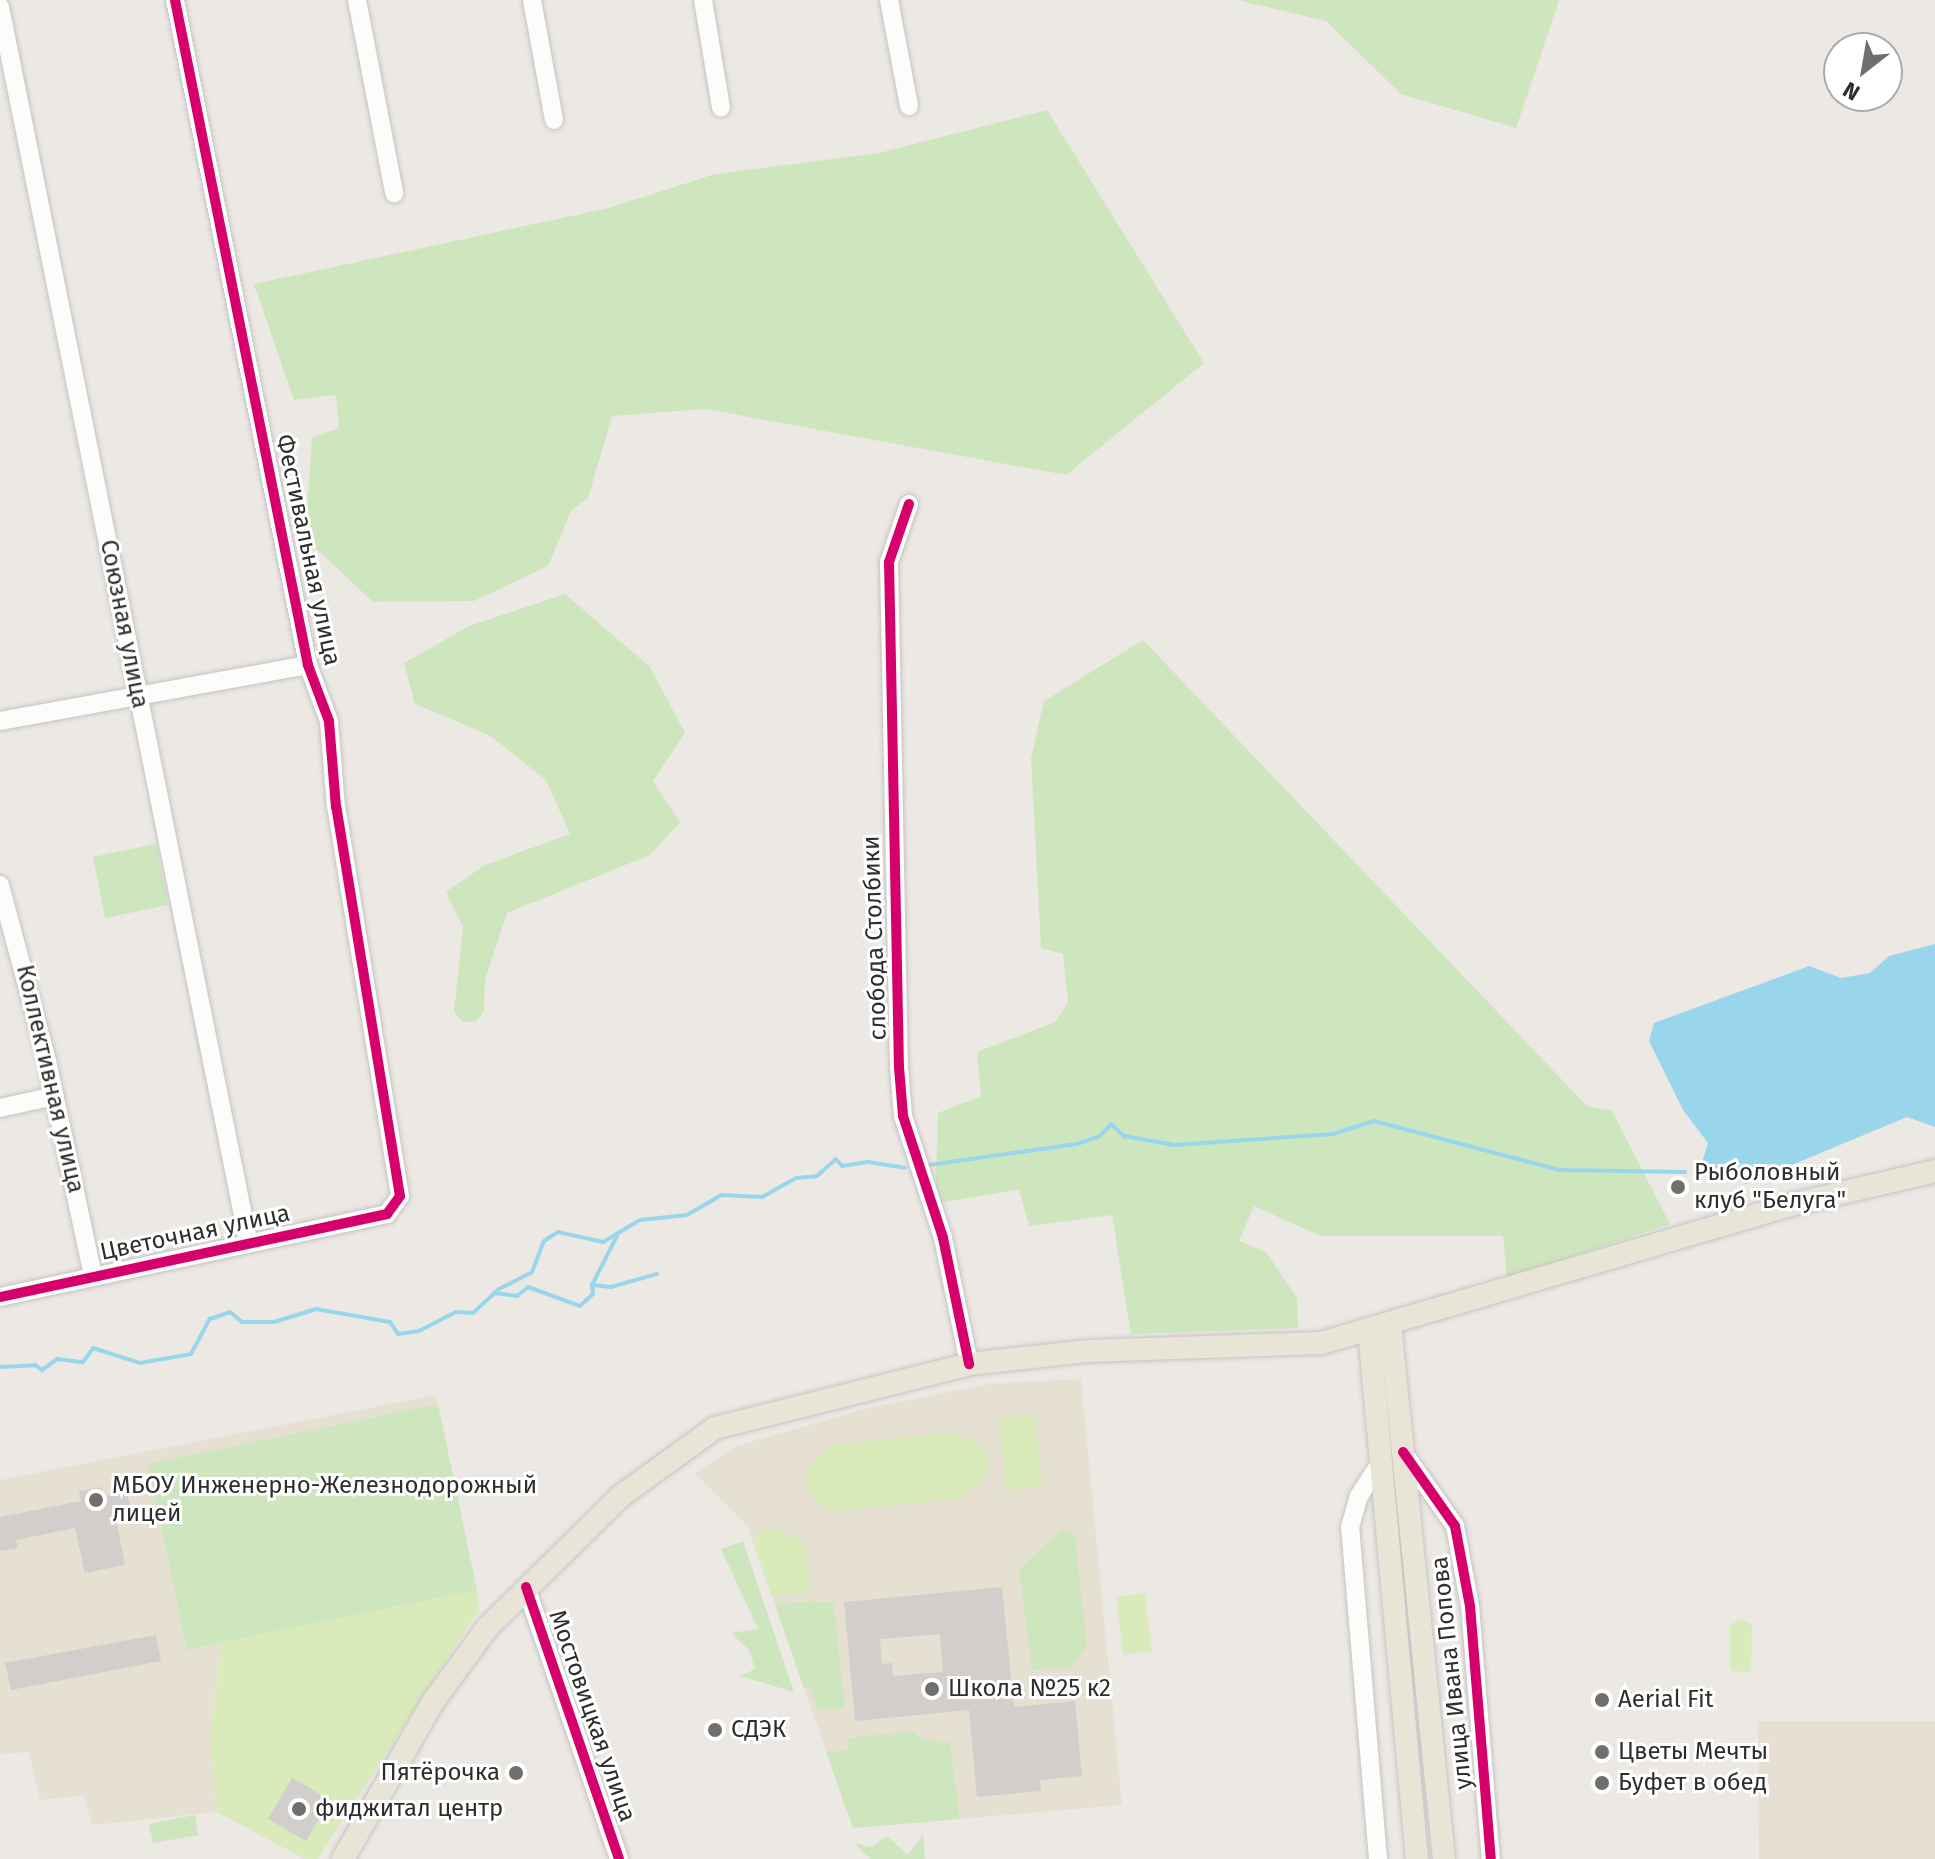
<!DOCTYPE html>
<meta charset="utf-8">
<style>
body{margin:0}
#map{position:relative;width:1935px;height:1859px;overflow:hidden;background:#ece8e4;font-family:"Fira Sans",sans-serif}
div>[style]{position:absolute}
.education>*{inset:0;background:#e6e0d3}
.green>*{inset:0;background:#cee6be}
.pitch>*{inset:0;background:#d9eabb}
.water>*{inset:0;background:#99d6ec}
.stream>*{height:4px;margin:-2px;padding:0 2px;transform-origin:2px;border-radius:2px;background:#99d6ec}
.building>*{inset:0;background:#d1cecb}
.roads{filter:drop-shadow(0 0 2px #c5c4c5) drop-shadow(0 0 2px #c5c4c5)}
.minor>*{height:18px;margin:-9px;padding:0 9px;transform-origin:9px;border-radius:9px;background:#fcfcfb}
.major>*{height:22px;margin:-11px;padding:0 11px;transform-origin:11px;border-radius:11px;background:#e8e4d6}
.cycleway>*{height:10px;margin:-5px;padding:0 5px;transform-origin:5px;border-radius:5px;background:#d6006c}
.dots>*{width:22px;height:22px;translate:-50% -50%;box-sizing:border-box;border:4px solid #fff;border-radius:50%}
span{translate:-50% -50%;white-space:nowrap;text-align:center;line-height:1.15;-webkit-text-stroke:6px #fff;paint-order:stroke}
.street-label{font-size:24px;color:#2e2e2e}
.poi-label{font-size:24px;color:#2e2e2e}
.left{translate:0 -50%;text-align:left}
.right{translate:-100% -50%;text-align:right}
.north{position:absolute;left:1823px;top:32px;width:80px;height:80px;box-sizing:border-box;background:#fff;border:2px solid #ababab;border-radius:50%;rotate:211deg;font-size:22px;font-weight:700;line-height:32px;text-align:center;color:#2e2e2e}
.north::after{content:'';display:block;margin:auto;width:28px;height:36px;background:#706f6e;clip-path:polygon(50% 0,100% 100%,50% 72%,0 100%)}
</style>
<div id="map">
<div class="education">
<div style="clip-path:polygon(1081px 1379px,1122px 1805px,853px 1828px,747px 1525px,695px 1473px,737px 1446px,872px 1407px,991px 1384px)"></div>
<div style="clip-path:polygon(436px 1395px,477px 1590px,222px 1642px,210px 1737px,217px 1812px,92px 1825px,84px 1795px,40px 1800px,29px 1752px,0 1754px,0 1480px)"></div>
<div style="clip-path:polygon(1758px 1721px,1935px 1721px,1935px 1859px,1759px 1859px)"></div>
</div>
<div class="green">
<div style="clip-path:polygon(1237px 0,1559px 0,1516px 128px,1401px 94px,1326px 21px)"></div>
<div style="clip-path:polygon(1047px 110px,1204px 363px,1066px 475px,705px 409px,612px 416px,588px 498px,571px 511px,548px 566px,474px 601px,373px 602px,305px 538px,312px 438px,339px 428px,336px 395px,294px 400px,254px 284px,609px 208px,715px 174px,879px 153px)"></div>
<div style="clip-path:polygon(565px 594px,650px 667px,685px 733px,653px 781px,680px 822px,650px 855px,507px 913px,485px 980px,484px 1012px,475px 1022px,463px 1022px,454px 1012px,463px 927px,446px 892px,485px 865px,570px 834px,546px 780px,489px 735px,415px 704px,404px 663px,469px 626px)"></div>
<div style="clip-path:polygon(1143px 640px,1587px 1106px,1612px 1111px,1670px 1224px,1507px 1278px,1503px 1236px,1321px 1236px,1254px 1206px,1239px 1241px,1266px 1252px,1297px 1298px,1298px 1328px,1131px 1334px,1112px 1215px,1029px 1226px,1019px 1189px,935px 1204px,938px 1113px,981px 1096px,977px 1052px,1055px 1022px,1068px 1003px,1063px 954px,1041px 948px,1031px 758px,1044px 701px)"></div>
<div style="clip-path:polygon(156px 844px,168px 905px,105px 918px,93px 857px)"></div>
<div style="clip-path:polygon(438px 1404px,477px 1590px,187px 1650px,148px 1464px)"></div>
<div style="clip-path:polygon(1061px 1530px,1075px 1535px,1087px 1647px,1071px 1667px,1032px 1670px,1019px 1569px)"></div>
<div style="clip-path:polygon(743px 1541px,794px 1692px,740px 1676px,755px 1669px,749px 1650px,731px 1633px,758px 1629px,721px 1549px)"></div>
<div style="clip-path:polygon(812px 1601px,834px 1603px,845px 1708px,818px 1710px,811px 1687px,804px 1688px,775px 1604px)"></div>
<div style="clip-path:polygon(914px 1731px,920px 1739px,950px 1742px,960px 1819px,853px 1828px,826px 1752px,849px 1750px,848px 1738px)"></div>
<div style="clip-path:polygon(195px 1815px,198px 1835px,153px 1843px,149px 1824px)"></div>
<div style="clip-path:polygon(923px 1834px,925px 1859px,870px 1859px,855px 1844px,872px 1847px,887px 1836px,908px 1855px)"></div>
</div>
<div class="pitch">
<div style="clip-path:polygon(1035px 1415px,1042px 1486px,1006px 1490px,999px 1419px)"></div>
<div style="clip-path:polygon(950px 1433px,977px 1441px,989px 1462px,982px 1483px,957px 1499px,839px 1511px,824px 1508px,807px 1492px,806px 1469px,832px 1445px)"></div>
<div style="clip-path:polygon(773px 1528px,804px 1542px,812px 1592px,771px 1595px,754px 1544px,759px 1531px)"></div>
<div style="clip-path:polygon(477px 1590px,480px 1608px,318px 1859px,305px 1859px,217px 1812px,210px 1737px,222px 1642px)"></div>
<div style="clip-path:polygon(1145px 1593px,1152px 1651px,1123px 1655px,1116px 1597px)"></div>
<div style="clip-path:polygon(1741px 1619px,1752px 1624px,1751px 1672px,1730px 1671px,1730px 1625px)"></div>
</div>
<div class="water">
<div style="clip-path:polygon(1935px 944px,1935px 1127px,1907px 1117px,1746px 1184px,1725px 1174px,1712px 1177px,1702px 1162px,1708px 1143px,1683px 1110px,1649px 1041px,1654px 1023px,1809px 966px,1841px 978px,1870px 973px,1889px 956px)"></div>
</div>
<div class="stream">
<div style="left:929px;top:1165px;width:149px;rotate:-8.1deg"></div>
<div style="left:1077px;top:1144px;width:24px;rotate:-19deg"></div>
<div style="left:1100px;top:1136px;width:16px;rotate:-47deg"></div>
<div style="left:1111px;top:1124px;width:18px;rotate:43deg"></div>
<div style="left:1124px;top:1136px;width:51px;rotate:10.2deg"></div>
<div style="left:1174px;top:1145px;width:159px;rotate:-4deg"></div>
<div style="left:1333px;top:1134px;width:43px;rotate:-17.6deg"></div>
<div style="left:1374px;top:1121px;width:191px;rotate:14.8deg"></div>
<div style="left:1559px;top:1170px;width:126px;rotate:0.9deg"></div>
<div style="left:592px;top:1285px;width:57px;rotate:-63deg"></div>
<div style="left:494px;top:1293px;width:23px;rotate:7deg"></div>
<div style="left:517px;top:1296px;width:14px;rotate:-39deg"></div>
<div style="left:528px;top:1287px;width:55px;rotate:20.1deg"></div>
<div style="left:580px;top:1306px;width:18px;rotate:-43deg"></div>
<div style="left:593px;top:1294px;width:9px;rotate:-96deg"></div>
<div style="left:592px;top:1285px;width:19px;rotate:6deg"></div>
<div style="left:611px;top:1287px;width:48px;rotate:-15.8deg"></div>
<div style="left:0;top:1367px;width:35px;rotate:-3deg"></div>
<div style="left:35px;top:1365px;width:9px;rotate:36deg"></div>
<div style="left:42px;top:1370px;width:19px;rotate:-36deg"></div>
<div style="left:57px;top:1359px;width:26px;rotate:7deg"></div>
<div style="left:83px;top:1362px;width:17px;rotate:-54deg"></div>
<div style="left:93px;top:1348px;width:49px;rotate:17.7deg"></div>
<div style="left:140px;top:1363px;width:52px;rotate:-10deg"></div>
<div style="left:191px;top:1354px;width:40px;rotate:-62deg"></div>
<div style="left:210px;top:1319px;width:21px;rotate:-19deg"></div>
<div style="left:230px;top:1312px;width:16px;rotate:40deg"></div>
<div style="left:242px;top:1322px;width:32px"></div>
<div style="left:274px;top:1322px;width:44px;rotate:-17.2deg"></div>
<div style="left:316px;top:1309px;width:75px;rotate:10deg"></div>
<div style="left:390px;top:1322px;width:14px;rotate:56deg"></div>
<div style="left:398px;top:1334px;width:21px;rotate:-8deg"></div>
<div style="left:419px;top:1331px;width:42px;rotate:-27.2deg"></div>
<div style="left:456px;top:1312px;width:17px;rotate:3deg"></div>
<div style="left:473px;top:1313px;width:35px;rotate:-43deg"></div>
<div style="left:499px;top:1289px;width:37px;rotate:-27deg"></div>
<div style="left:532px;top:1272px;width:33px;rotate:-69deg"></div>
<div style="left:544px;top:1241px;width:17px;rotate:-33deg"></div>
<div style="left:558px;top:1232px;width:46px;rotate:12.5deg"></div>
<div style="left:603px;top:1242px;width:43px;rotate:-30.7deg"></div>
<div style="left:640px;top:1220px;width:47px;rotate:-6.1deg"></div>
<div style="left:687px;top:1215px;width:39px;rotate:-30deg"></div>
<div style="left:721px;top:1195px;width:41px;rotate:2.8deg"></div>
<div style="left:762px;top:1197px;width:39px;rotate:-29deg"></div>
<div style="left:796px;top:1178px;width:21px;rotate:-5deg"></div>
<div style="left:817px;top:1176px;width:25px;rotate:-42deg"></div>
<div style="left:836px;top:1159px;width:9px;rotate:49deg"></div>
<div style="left:842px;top:1166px;width:26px;rotate:-9deg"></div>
<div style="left:868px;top:1162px;width:37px;rotate:9deg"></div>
</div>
<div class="building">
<div style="clip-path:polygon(101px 1487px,104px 1496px,127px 1492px,132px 1516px,116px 1520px,125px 1565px,85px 1573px,75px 1528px,16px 1540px,18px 1548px,0 1551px,0 1517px,81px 1501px,79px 1491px)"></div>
<div style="clip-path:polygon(evenodd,1002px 1587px,1014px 1707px,1075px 1701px,1082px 1776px,1040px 1780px,1041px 1791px,977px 1797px,969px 1710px,855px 1721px,844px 1602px,1002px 1587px,940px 1634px,943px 1672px,893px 1676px,892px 1663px,882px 1664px,880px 1639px,940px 1634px)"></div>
<div style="clip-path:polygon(156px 1635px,161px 1661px,11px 1690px,5px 1663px)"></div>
<div style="clip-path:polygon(292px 1778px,330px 1800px,306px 1841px,268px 1819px)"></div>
</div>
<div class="roads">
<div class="minor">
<div style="left:357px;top:0;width:197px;rotate:79.1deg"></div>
<div style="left:532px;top:0;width:122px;rotate:79.6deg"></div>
<div style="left:703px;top:0;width:109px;rotate:80.5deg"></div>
<div style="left:889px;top:0;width:108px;rotate:79.3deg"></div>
<div style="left:0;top:7px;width:1258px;rotate:78.63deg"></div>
<div style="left:909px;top:504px;width:61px;rotate:109deg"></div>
<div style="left:889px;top:562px;width:505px;rotate:88.87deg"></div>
<div style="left:899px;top:1067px;width:49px;rotate:85.3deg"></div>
<div style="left:903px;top:1116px;width:128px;rotate:71.8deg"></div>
<div style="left:943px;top:1238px;width:129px;rotate:78.3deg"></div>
<div style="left:0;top:721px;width:313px;rotate:-10.3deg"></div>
<div style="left:0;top:885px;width:182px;rotate:75deg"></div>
<div style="left:47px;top:1061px;width:220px;rotate:77.9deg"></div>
<div style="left:0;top:1108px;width:56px;rotate:-12.3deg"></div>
<div style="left:0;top:1297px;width:396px;rotate:-12.1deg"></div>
<div style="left:387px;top:1214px;width:22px;rotate:-54deg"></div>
<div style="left:400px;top:1196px;width:394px;rotate:-99.3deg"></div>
<div style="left:336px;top:807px;width:86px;rotate:-94.7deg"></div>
<div style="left:329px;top:721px;width:60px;rotate:-110.6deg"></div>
<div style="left:308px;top:665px;width:678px;rotate:-101.31deg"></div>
<div style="left:1403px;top:1452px;width:90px;rotate:54.9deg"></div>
<div style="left:1455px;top:1526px;width:81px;rotate:79.4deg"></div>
<div style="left:1470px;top:1606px;width:254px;rotate:85.3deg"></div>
<div style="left:526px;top:1587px;width:287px;rotate:71.1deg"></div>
<div style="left:1378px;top:1859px;width:333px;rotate:-94.8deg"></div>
<div style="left:1350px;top:1527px;width:32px;rotate:-74deg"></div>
<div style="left:1359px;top:1496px;width:40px;rotate:-57.1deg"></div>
</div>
<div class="major">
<div style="left:1390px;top:1324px;width:538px;rotate:84.24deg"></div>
<div style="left:1369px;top:1330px;width:531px;rotate:84.82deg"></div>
<div style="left:343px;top:1859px;width:181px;rotate:-60.2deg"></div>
<div style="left:433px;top:1702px;width:92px;rotate:-53.9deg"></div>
<div style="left:487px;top:1628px;width:188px;rotate:-44.6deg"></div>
<div style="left:621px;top:1496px;width:116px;rotate:-35.9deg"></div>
<div style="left:715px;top:1428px;width:262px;rotate:-14.1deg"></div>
<div style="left:969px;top:1364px;width:121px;rotate:-6.2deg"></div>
<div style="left:1089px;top:1351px;width:232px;rotate:-2deg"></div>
<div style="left:1321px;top:1343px;width:489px;rotate:-16.4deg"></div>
<div style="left:1790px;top:1205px;width:149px;rotate:-13.2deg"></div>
</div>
</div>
<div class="cycleway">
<div style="left:909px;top:504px;width:61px;rotate:109deg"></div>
<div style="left:889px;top:562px;width:505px;rotate:88.87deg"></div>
<div style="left:899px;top:1067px;width:49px;rotate:85.3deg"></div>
<div style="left:903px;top:1116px;width:128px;rotate:71.8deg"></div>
<div style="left:943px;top:1238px;width:129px;rotate:78.3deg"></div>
<div style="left:0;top:1297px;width:396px;rotate:-12.1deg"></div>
<div style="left:387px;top:1214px;width:22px;rotate:-54deg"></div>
<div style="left:400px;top:1196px;width:394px;rotate:-99.3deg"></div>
<div style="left:336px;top:807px;width:86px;rotate:-94.7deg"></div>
<div style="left:329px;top:721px;width:60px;rotate:-110.6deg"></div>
<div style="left:308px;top:665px;width:678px;rotate:-101.31deg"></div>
<div style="left:1403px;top:1452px;width:90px;rotate:54.9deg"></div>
<div style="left:1455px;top:1526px;width:81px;rotate:79.4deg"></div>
<div style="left:1470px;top:1606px;width:254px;rotate:85.3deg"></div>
<div style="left:526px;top:1587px;width:287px;rotate:71.1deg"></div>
</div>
<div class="dots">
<div style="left:1678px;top:1187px;background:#706f6e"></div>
<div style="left:96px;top:1500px;background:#706f6e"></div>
<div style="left:932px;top:1689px;background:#706f6e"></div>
<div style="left:1602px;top:1700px;background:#706f6e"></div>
<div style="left:715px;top:1730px;background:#706f6e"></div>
<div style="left:1602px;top:1752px;background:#706f6e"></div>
<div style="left:516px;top:1773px;background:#706f6e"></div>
<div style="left:1602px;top:1783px;background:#706f6e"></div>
<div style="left:299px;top:1809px;background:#706f6e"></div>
</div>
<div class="street-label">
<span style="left:308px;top:550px;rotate:78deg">Фестивальная улица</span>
<span style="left:124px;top:624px;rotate:79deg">Союзная улица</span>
<span style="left:875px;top:938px;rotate:-92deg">слобода Столбики</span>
<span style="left:50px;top:1079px;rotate:77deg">Коллективная улица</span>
<span style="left:195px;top:1233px;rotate:-12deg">Цветочная улица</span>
<span style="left:1452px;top:1673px;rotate:-96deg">улица Ивана Попова</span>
<span style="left:592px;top:1716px;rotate:71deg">Мостовицкая улица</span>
</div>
<div class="poi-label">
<span class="left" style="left:1694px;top:1187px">Рыболовный<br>клуб "Белуга"</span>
<span class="left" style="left:112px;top:1500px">МБОУ Инженерно-Железнодорожный<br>лицей</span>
<span class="left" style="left:948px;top:1689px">Школа №25 к2</span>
<span class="left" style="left:1618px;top:1700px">Aerial Fit</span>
<span class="left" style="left:731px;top:1730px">СДЭК</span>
<span class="left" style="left:1618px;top:1752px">Цветы Мечты</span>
<span class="right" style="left:500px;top:1773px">Пятёрочка</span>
<span class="left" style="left:1618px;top:1783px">Буфет в обед</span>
<span class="left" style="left:315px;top:1809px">фиджитал центр</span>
</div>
<div class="north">N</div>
</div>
